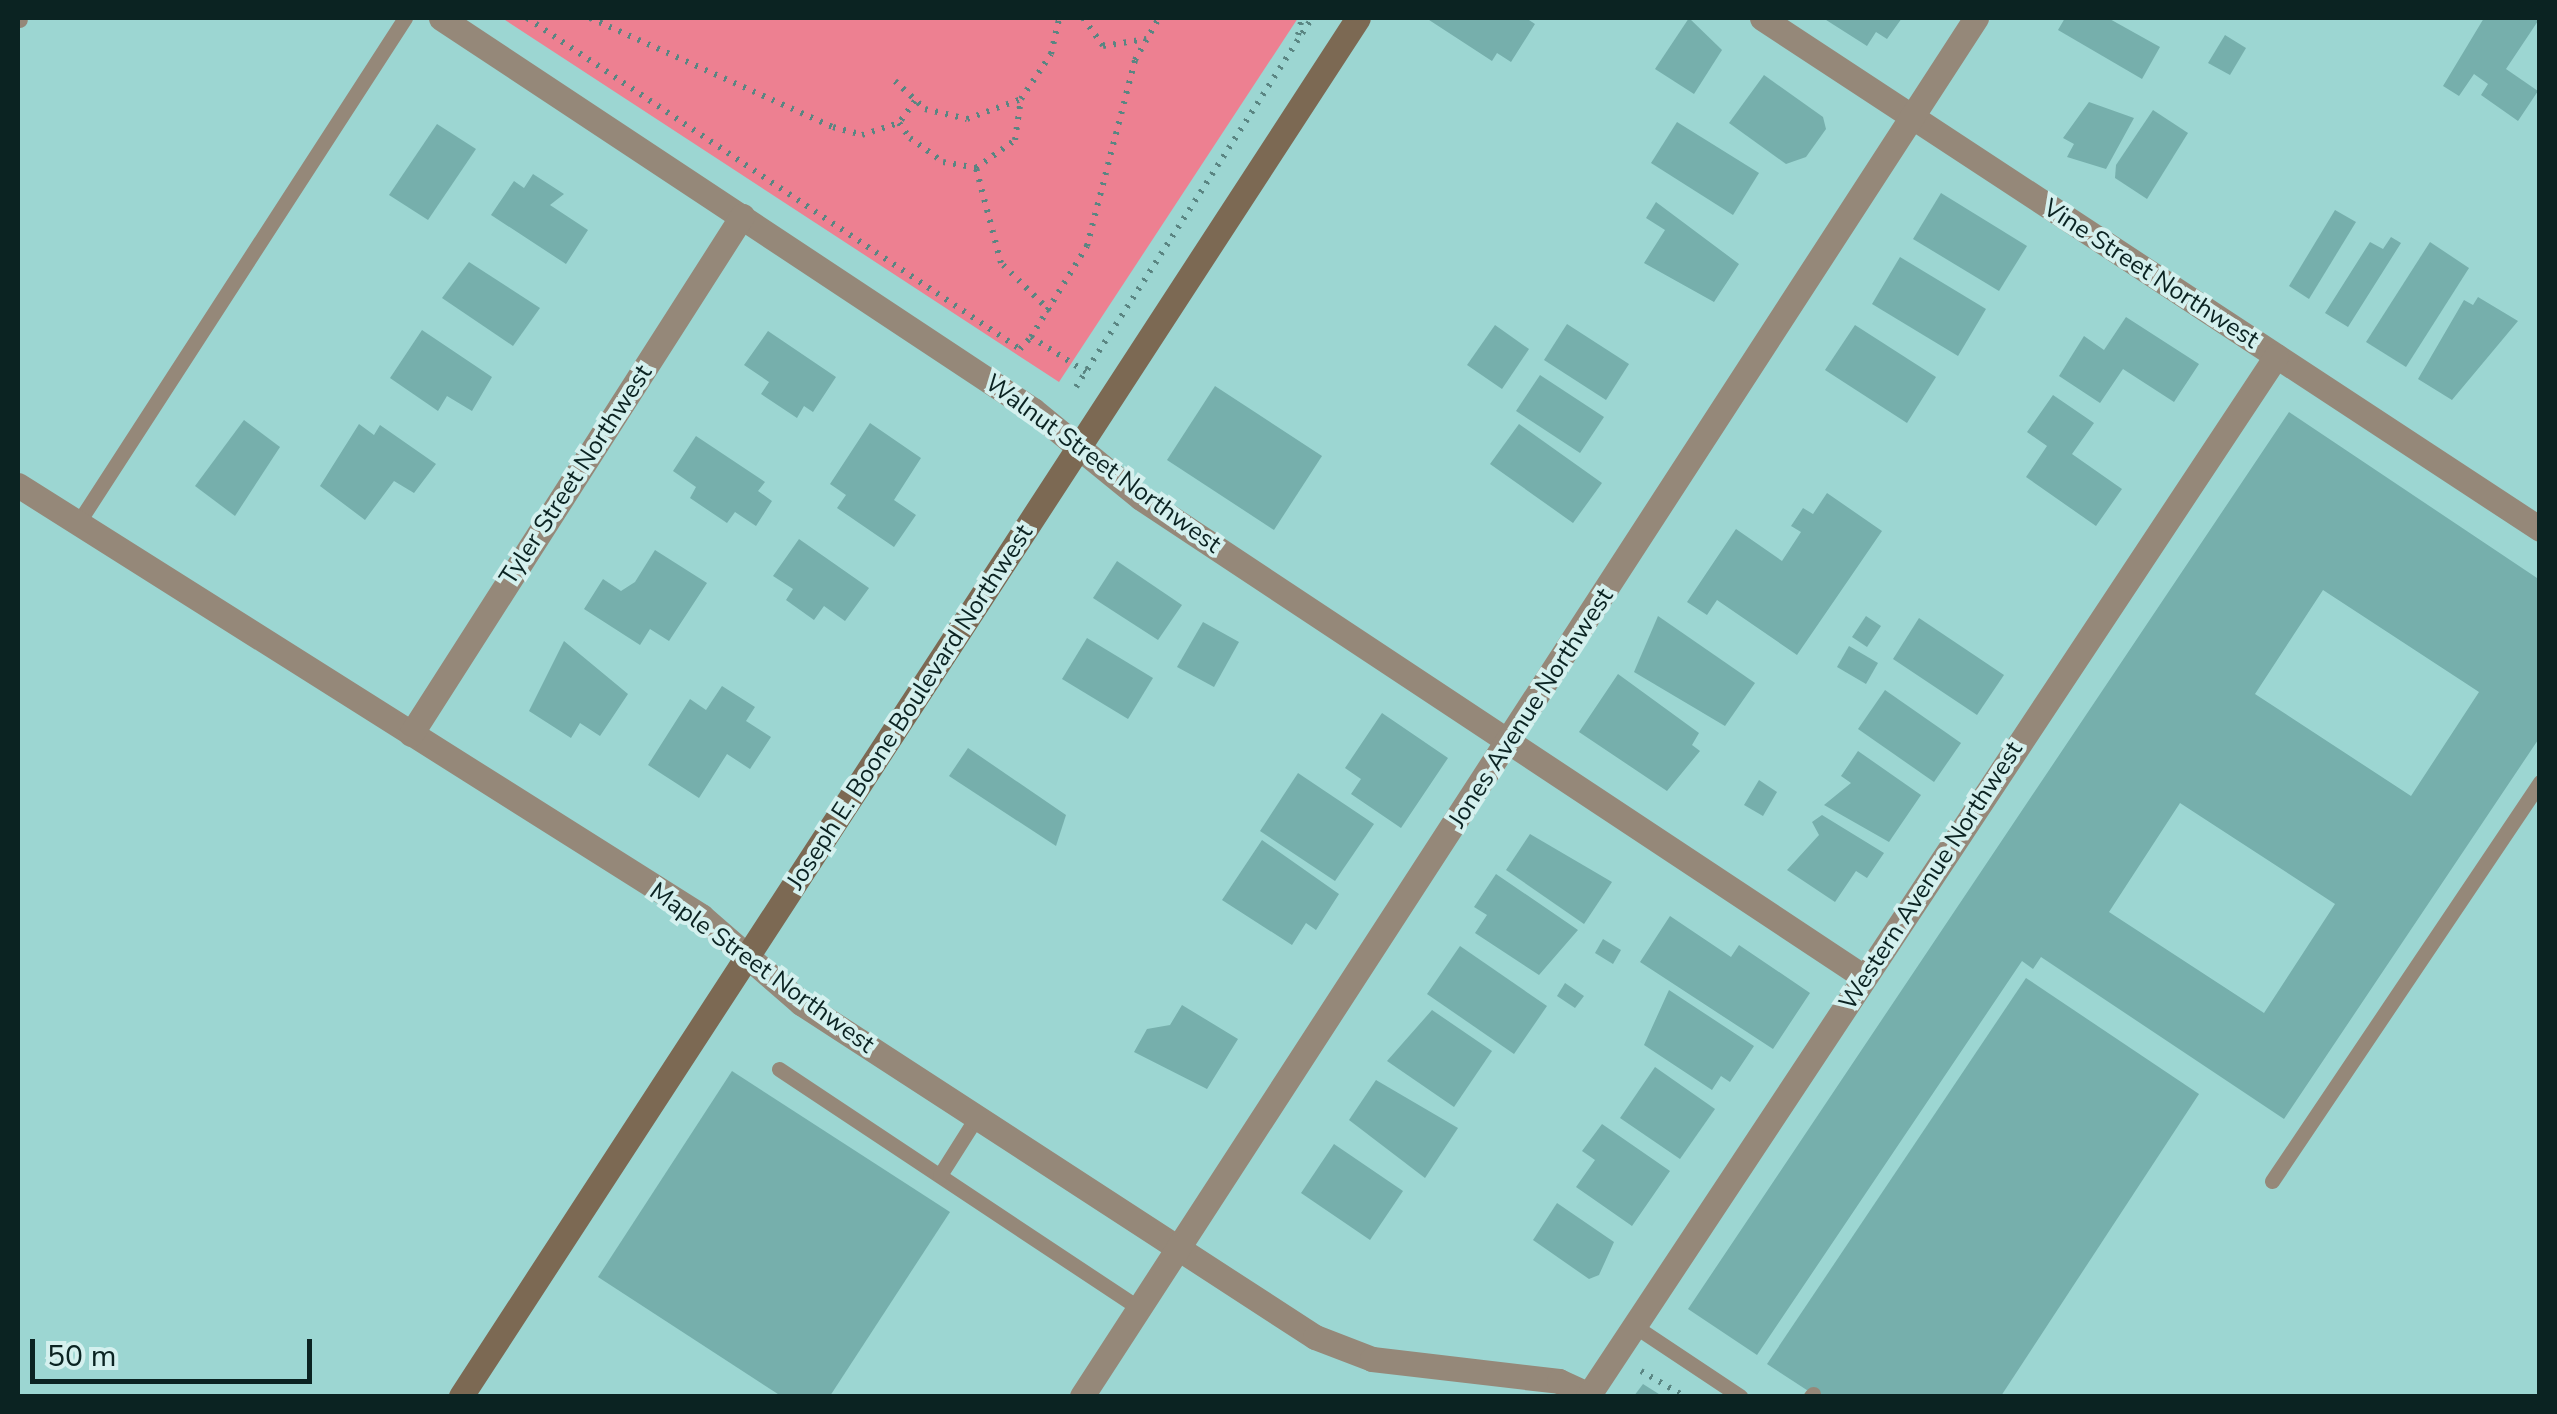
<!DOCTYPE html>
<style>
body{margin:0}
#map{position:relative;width:2557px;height:1414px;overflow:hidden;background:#9cd6d2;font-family:"Nunito Sans",sans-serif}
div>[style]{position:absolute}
.green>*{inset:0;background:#ed8091}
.building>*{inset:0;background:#76afac}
.path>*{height:6px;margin-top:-3px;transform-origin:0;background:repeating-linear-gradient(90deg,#5a8582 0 2.5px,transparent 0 10.5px)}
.lane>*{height:15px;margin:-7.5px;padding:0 7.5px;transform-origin:7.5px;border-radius:7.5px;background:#958879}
.street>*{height:25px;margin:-12.5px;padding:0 12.5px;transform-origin:12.5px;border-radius:12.5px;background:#958879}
.secondary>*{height:25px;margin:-12.5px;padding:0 12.5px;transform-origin:12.5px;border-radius:12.5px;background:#7c6953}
span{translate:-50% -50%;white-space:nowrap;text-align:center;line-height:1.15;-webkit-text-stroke:8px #d4f0ee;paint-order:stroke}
.street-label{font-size:25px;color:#0b2322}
.frame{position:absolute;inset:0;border:20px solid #0b2322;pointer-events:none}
.scale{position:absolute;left:30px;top:1339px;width:282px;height:45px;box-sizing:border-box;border:5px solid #0b2322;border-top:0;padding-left:12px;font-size:30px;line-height:35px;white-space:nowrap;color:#0b2322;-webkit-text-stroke:8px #d4f0ee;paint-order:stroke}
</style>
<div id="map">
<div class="green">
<div style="clip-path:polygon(502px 18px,1298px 18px,1059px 382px)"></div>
</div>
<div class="building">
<div style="clip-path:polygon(1426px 18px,1526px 18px,1535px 24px,1511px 62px,1497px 53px,1492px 61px)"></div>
<div style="clip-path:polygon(1689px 18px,1722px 50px,1694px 94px,1655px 69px)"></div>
<div style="clip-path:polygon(1823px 18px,1902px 18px,1887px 39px,1876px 32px,1867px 46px)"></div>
<div style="clip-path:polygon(2065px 18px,2108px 18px,2160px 47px,2142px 79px,2058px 30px)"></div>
<div style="clip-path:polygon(2484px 18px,2540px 18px,2506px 69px,2538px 91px,2518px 121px,2481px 95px,2488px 84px,2474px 74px,2459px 96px,2443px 86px)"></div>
<div style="clip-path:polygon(2225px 35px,2246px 48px,2230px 75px,2208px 63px)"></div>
<div style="clip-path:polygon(1764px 75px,1823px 117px,1826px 129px,1806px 157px,1786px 164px,1729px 123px)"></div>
<div style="clip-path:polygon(2089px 102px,2134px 118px,2106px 169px,2067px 157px,2074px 144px,2063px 138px)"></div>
<div style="clip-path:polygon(2153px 110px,2188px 133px,2147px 199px,2115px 178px,2116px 165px)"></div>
<div style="clip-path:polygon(1677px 122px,1759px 173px,1733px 215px,1651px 163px)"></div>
<div style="clip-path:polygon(437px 124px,476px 149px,428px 220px,389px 195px)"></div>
<div style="clip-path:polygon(533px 174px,564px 194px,550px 205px,588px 230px,566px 264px,491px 215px,514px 181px,524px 188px)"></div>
<div style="clip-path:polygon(1941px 193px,2027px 246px,1999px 291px,1913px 239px)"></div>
<div style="clip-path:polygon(1656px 202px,1739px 264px,1714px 302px,1644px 263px,1665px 230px,1646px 218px)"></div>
<div style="clip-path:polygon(2335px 210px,2356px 222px,2309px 299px,2289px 286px)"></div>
<div style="clip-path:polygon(2391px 237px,2401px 243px,2348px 327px,2325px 313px,2370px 242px,2383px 249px)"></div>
<div style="clip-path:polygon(2430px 242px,2469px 268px,2406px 367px,2366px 342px)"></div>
<div style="clip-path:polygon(1900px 257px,1986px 309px,1958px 356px,1872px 304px)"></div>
<div style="clip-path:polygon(469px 262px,540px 308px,513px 346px,442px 298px)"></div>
<div style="clip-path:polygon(2478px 297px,2518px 321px,2452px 400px,2418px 379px,2464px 300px,2473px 305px)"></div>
<div style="clip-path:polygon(2126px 317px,2199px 364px,2174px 402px,2123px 369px,2100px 403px,2059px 376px,2084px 336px,2104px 350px)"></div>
<div style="clip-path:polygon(1567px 324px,1629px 364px,1606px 400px,1544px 360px)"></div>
<div style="clip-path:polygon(1495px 325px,1529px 349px,1502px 389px,1467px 365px)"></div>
<div style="clip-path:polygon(1855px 325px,1936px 377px,1907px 423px,1825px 370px)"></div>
<div style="clip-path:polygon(422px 330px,492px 377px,472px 411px,447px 396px,438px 411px,390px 378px)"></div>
<div style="clip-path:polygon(768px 331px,836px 377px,813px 412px,804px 406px,797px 418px,761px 394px,769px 382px,744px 365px)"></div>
<div style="clip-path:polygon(1540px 375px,1604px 417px,1580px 453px,1516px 411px)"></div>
<div style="clip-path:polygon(1215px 386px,1322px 456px,1274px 530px,1167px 460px)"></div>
<div style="clip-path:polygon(2053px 395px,2094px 423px,2072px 454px,2122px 489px,2096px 526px,2026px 477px,2047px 446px,2027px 432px)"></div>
<div style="clip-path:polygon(evenodd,2289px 412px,2540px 580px,2540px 737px,2284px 1119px,2041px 957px,2033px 969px,2022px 961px,1757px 1355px,1688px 1309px,2289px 412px,2323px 590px,2479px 692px,2411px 796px,2255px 694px,2323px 590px,2289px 412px,2180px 803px,2335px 904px,2264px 1013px,2109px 912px,2180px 803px)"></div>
<div style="clip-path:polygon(244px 420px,280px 447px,235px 516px,195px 486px)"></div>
<div style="clip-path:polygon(870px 423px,921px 458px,894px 500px,916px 515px,894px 547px,837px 508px,846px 495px,830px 484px)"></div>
<div style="clip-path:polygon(359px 424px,374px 435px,380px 425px,436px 464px,414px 493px,394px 481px,365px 520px,320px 486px)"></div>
<div style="clip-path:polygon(1519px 424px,1602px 483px,1573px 523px,1490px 464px)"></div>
<div style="clip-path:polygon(696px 436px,765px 482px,758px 491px,772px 501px,756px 526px,735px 512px,727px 523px,690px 498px,696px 487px,673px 471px)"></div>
<div style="clip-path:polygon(1827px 493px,1882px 531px,1797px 655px,1717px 600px,1707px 615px,1687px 602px,1736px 529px,1782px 561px,1801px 532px,1791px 526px,1803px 508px,1813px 514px)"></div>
<div style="clip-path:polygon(799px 539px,869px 588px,845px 621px,824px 606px,814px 620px,786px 600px,793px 589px,773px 576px)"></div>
<div style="clip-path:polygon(655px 550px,707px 583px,669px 641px,650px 629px,640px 645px,584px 609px,603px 579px,621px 591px,635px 582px)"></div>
<div style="clip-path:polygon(1117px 561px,1182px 605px,1158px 640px,1093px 598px)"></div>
<div style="clip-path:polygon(1658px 616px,1755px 683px,1725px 726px,1634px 672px)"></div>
<div style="clip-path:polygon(1866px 616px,1881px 626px,1867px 647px,1852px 637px)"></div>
<div style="clip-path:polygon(1919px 618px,2004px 675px,1977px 715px,1893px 659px)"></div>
<div style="clip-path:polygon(1203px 622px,1239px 642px,1214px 687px,1177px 667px)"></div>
<div style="clip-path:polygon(1087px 638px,1153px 678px,1128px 719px,1062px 679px)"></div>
<div style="clip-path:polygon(564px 641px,628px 694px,600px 736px,580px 723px,571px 738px,529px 711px)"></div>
<div style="clip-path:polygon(1849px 646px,1878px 663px,1866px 684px,1837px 667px)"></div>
<div style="clip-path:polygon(1618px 674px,1699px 733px,1692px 745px,1700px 751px,1667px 791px,1579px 732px)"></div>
<div style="clip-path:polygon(722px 686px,755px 707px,746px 721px,771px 737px,750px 769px,727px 754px,699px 798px,648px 765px,690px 699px,706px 710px)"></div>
<div style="clip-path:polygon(1885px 690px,1961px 743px,1934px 782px,1858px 729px)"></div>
<div style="clip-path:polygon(1382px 713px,1448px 758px,1401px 828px,1351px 794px,1361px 779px,1345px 768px)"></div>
<div style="clip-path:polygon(968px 748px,1066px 815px,1056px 846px,949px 776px)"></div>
<div style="clip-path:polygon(1858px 751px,1921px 795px,1889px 842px,1824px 805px,1851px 783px,1841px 776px)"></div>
<div style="clip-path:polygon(1298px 773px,1374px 824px,1335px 881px,1260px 831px)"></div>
<div style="clip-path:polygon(1759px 780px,1777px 792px,1763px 816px,1744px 805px)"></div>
<div style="clip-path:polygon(1822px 815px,1884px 853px,1867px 878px,1856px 871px,1835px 902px,1787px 870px,1819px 835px,1812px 822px)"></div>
<div style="clip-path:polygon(1530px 834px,1612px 882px,1584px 924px,1506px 870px)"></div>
<div style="clip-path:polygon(1262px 840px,1339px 894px,1316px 930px,1306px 923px,1292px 945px,1222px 900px)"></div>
<div style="clip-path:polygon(1496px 874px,1578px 930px,1539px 975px,1475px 933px,1487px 915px,1474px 907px)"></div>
<div style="clip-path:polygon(1670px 916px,1731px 957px,1739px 945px,1810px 993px,1773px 1049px,1640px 962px)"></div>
<div style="clip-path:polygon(1603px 939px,1621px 950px,1613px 964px,1595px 953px)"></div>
<div style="clip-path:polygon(1460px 946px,1547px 1006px,1514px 1054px,1427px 994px)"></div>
<div style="clip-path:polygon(2026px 978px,2199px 1094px,2001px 1396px,1816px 1396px,1767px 1364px)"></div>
<div style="clip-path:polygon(1565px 983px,1584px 996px,1575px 1008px,1557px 996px)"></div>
<div style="clip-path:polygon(1669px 990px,1754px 1046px,1730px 1082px,1721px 1076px,1712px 1090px,1644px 1045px)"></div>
<div style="clip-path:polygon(1182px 1005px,1238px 1039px,1207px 1089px,1134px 1052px,1147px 1029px,1170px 1025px)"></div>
<div style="clip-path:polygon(1432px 1010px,1492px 1051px,1454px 1107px,1387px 1061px)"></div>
<div style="clip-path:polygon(1655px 1067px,1715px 1109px,1680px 1159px,1620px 1118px)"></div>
<div style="clip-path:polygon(732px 1071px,950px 1212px,830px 1396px,781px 1396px,598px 1277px)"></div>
<div style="clip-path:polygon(1376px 1080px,1458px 1128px,1425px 1178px,1349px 1120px)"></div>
<div style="clip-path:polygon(1602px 1124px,1670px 1171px,1632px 1226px,1576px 1187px,1595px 1160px,1582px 1151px)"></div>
<div style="clip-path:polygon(1334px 1144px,1403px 1191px,1370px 1240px,1301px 1193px)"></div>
<div style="clip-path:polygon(1557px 1203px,1614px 1242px,1599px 1275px,1589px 1279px,1533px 1240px)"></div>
<div style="clip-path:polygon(1643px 1384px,1662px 1396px,1634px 1396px)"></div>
</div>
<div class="path">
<div style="left:527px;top:18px;width:594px;rotate:33.88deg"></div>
<div style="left:1020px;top:349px;width:16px;rotate:-47deg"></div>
<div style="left:590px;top:18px;width:266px;rotate:24.2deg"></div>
<div style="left:833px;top:127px;width:30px;rotate:15deg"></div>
<div style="left:862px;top:135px;width:39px;rotate:-18deg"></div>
<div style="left:1083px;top:18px;width:34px;rotate:54deg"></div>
<div style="left:1103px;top:46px;width:44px;rotate:-9.2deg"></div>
<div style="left:1298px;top:35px;width:17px;rotate:-77deg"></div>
<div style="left:895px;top:81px;width:41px;rotate:43deg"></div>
<div style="left:925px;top:109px;width:43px;rotate:13.4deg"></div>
<div style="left:967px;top:119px;width:58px;rotate:-20.3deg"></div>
<div style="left:915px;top:101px;width:27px;rotate:126deg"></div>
<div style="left:899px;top:123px;width:19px;rotate:54deg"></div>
<div style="left:910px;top:138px;width:41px;rotate:36deg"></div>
<div style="left:943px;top:162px;width:34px;rotate:10deg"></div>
<div style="left:1050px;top:311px;width:69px;rotate:-135.6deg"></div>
<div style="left:1001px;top:263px;width:98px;rotate:-104.7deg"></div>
<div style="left:976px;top:168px;width:48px;rotate:-35.7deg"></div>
<div style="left:1015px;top:140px;width:41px;rotate:-81.7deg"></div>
<div style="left:1021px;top:99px;width:54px;rotate:-56.3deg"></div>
<div style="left:1051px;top:54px;width:37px;rotate:-77deg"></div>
<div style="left:1086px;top:372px;width:65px;rotate:-147.5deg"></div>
<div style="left:1031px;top:337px;width:107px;rotate:-58.4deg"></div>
<div style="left:1087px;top:246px;width:192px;rotate:-75.5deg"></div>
<div style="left:1135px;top:60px;width:48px;rotate:-60.3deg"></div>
<div style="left:1076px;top:387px;width:438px;rotate:-57.4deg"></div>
<div style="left:1641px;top:1371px;width:50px;rotate:30.2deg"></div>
</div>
<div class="lane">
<div style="left:18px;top:19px;width:2px;rotate:27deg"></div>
<div style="left:78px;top:523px;width:602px;rotate:-57.08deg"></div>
<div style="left:779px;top:1069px;width:433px;rotate:33.6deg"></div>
<div style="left:940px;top:1175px;width:67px;rotate:-57.7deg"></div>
<div style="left:2272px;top:1181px;width:481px;rotate:-56.1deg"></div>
<div style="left:1636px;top:1327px;width:125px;rotate:33.6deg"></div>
<div style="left:1811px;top:1396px;width:3px;rotate:-45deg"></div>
</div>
<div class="street">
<div style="left:441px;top:18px;width:710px;rotate:33.51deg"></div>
<div style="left:1033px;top:410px;width:139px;rotate:39.2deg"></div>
<div style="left:1141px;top:498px;width:867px;rotate:33.53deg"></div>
<div style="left:1762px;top:18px;width:931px;rotate:33.3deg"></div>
<div style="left:18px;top:485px;width:808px;rotate:32.25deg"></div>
<div style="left:701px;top:916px;width:133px;rotate:41deg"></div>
<div style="left:801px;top:1003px;width:613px;rotate:33.02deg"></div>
<div style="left:1315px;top:1337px;width:61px;rotate:21.1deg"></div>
<div style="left:1372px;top:1359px;width:188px;rotate:6.7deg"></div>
<div style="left:1559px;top:1381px;width:33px;rotate:25deg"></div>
<div style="left:411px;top:734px;width:615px;rotate:-57.42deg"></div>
<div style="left:1082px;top:1396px;width:1643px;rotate:-57.03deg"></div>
<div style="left:1588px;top:1396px;width:1247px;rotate:-56.51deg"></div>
</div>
<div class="secondary">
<div style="left:461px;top:1396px;width:1644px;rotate:-56.94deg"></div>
</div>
<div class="street-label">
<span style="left:2151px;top:274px;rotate:33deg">Vine Street Northwest</span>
<span style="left:1103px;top:464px;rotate:36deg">Walnut Street Northwest</span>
<span style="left:576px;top:475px;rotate:-57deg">Tyler Street Northwest</span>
<span style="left:910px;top:707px;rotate:-57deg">Joseph E. Boone Boulevard Northwest</span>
<span style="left:1531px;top:708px;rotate:-57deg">Jones Avenue Northwest</span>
<span style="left:1931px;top:876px;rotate:-57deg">Western Avenue Northwest</span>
<span style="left:762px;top:968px;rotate:36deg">Maple Street Northwest</span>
</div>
<div class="frame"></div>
<div class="scale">50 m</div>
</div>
